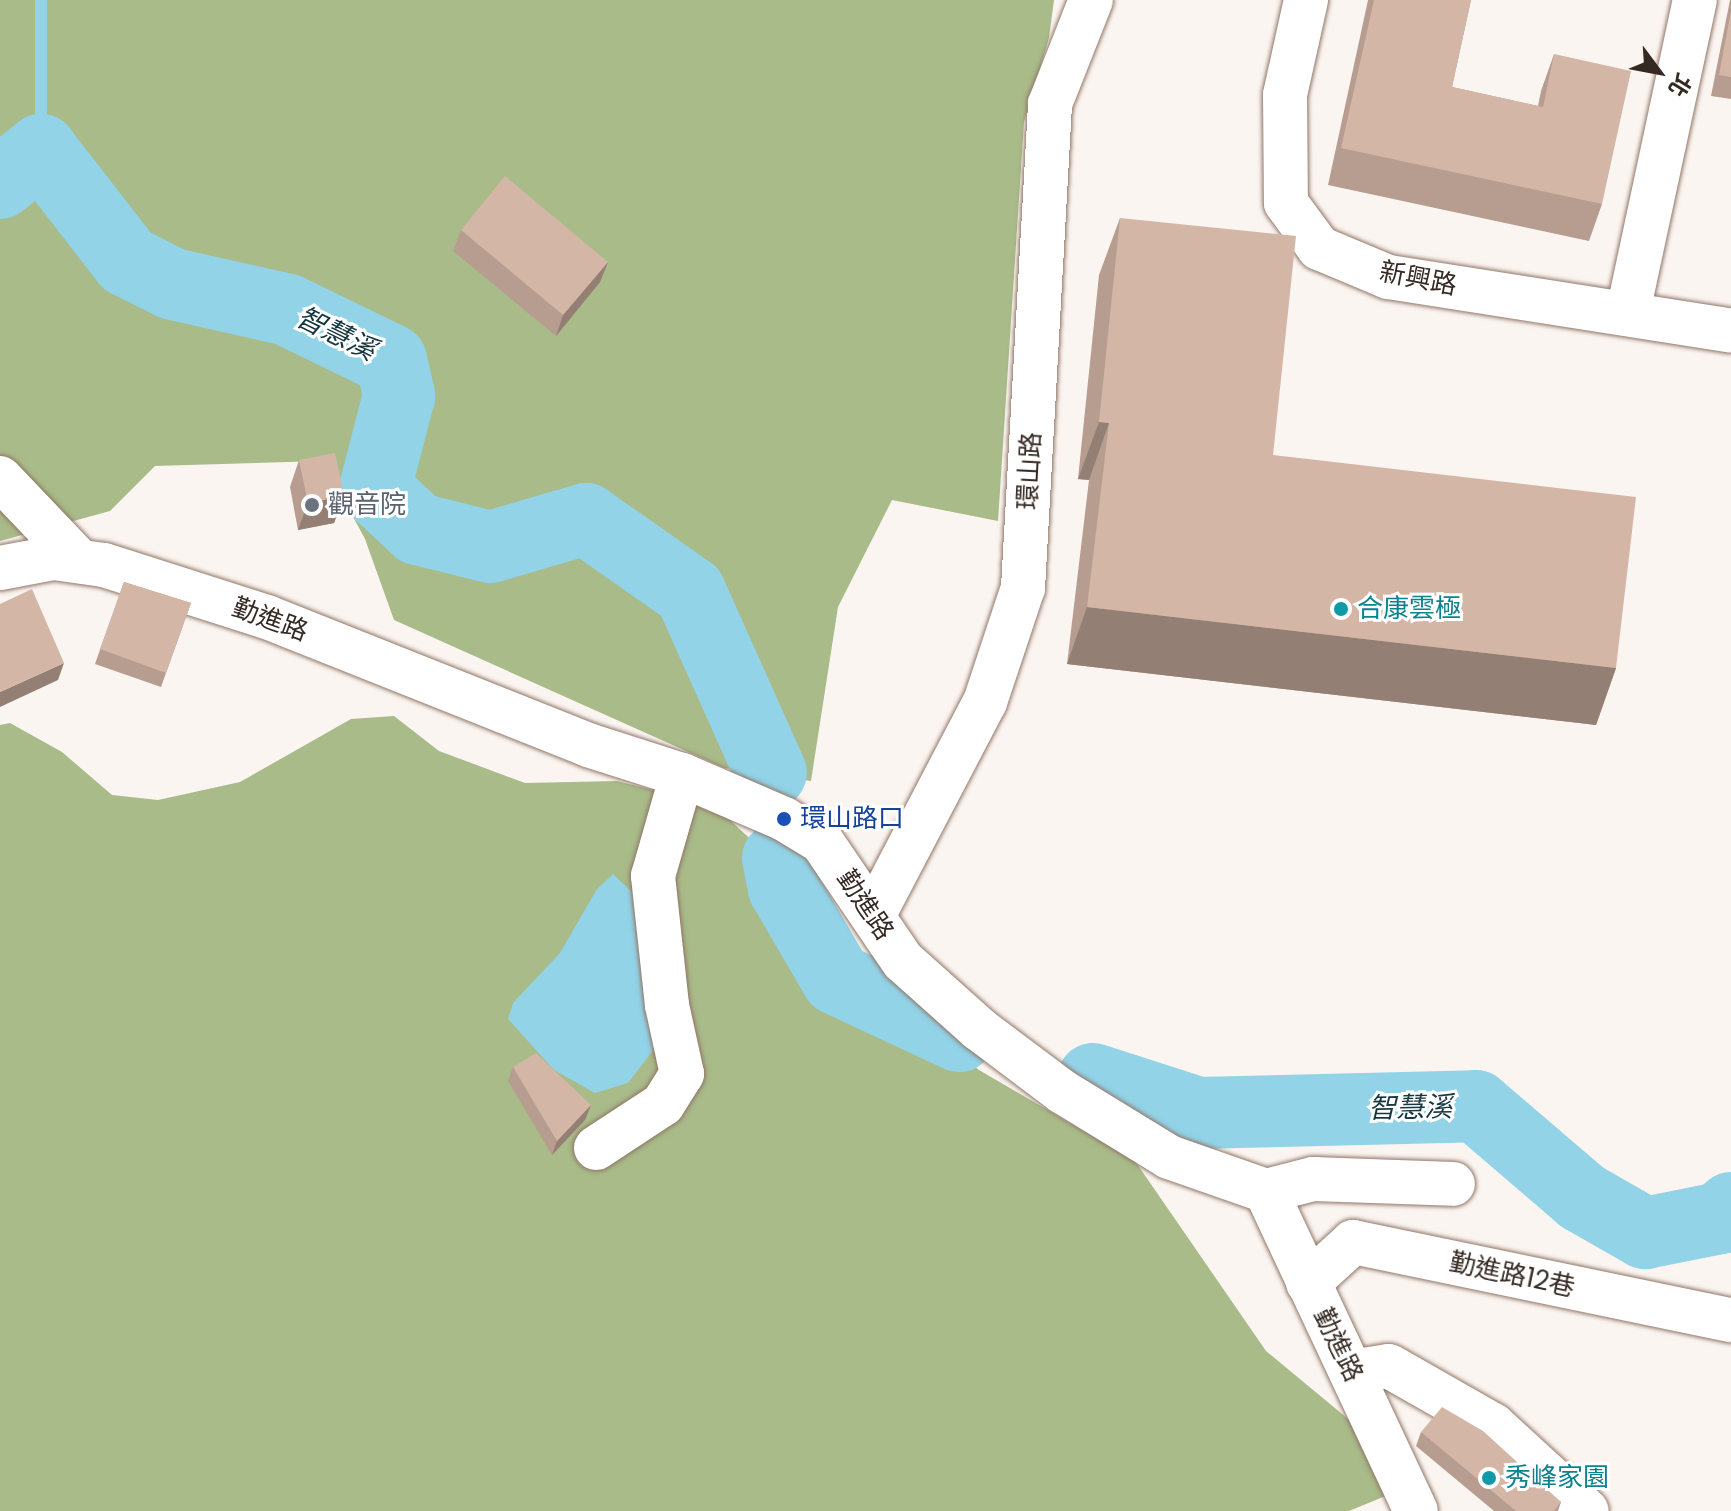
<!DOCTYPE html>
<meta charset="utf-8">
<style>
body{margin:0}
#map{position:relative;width:1731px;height:1511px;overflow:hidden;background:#fbf5f1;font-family:Poppins,"Noto Sans TC",sans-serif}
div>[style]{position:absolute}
.forest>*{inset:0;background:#a8bb89}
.water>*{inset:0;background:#92d3e8}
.stream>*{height:12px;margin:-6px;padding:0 6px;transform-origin:6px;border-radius:6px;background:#92d3e8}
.river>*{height:72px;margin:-36px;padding:0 36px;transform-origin:36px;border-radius:36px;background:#92d3e8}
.roads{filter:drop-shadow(0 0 2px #917667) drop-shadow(0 0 2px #917667)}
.minor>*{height:44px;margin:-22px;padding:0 22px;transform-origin:22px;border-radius:22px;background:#fff}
.wall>*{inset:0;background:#b69d8f}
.shaded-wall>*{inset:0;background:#947f74}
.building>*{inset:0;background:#d4b6a6}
.dots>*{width:22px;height:22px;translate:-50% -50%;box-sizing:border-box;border:4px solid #fff;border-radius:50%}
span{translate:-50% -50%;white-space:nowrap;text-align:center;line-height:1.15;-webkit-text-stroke:6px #fff;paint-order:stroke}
.street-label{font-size:26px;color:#352923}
.worship-label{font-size:26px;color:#5b616d}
.left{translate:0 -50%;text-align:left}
.culture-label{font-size:26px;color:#0d838f}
.transit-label{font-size:26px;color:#164399}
.water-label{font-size:28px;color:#173640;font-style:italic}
.north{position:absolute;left:1619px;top:32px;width:80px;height:80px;-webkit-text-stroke:6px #fff;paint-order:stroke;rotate:122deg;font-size:22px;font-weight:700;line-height:32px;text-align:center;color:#352923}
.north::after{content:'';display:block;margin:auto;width:28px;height:36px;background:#352923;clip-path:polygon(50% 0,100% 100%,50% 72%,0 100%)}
</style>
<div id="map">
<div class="forest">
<div style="clip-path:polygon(0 0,1054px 0,1049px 38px,1024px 122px,998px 521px,892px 500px,838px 607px,811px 781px,724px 768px,394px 620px,365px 539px,323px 461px,155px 466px,110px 511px,0 541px)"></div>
<div style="clip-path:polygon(394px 716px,439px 751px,525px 783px,617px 781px,701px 802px,730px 820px,818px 902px,868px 981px,979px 1070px,1135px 1161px,1266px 1351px,1353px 1423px,1388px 1495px,1349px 1511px,0 1511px,0 725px,10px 723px,62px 752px,112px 795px,158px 800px,240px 782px,351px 719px)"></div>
</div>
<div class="water">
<div style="clip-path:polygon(613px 874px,638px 898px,657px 1045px,628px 1083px,595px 1093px,554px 1070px,508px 1019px,513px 1003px,560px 953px,597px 889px)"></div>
</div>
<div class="stream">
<div style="left:41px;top:0;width:150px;rotate:90deg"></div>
</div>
<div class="river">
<div style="left:0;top:183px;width:53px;rotate:-38.8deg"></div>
<div style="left:41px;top:150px;width:140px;rotate:52.2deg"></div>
<div style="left:127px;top:261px;width:51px;rotate:26.6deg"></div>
<div style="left:173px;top:284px;width:118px;rotate:12.7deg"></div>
<div style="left:288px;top:310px;width:114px;rotate:25.9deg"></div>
<div style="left:391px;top:360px;width:37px;rotate:77deg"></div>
<div style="left:399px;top:396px;width:96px;rotate:104.5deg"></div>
<div style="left:375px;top:489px;width:59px;rotate:42.9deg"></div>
<div style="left:418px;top:529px;width:74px;rotate:14deg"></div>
<div style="left:490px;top:547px;width:100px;rotate:-16.3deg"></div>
<div style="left:586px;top:519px;width:127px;rotate:35.1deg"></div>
<div style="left:690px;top:592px;width:198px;rotate:65.9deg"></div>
<div style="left:778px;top:858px;width:31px;rotate:79deg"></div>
<div style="left:784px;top:888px;width:105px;rotate:59.8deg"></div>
<div style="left:837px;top:979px;width:135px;rotate:25deg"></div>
<div style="left:1093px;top:1079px;width:110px;rotate:17.9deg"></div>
<div style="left:1198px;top:1113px;width:278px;rotate:-1.4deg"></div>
<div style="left:1476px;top:1106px;width:140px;rotate:40.6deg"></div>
<div style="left:1582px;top:1197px;width:73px;rotate:29.7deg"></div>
<div style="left:1645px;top:1233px;width:76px;rotate:-11.3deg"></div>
<div style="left:1720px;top:1218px;width:15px;rotate:-42deg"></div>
</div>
<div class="roads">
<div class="minor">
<div style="left:1306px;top:0;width:97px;rotate:102.5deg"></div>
<div style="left:1285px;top:95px;width:108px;rotate:89.5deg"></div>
<div style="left:1286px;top:203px;width:56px;rotate:53.7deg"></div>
<div style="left:1319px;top:248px;width:75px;rotate:22.8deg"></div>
<div style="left:1388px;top:277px;width:347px;rotate:8.9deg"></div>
<div style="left:1628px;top:312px;width:319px;rotate:-77.9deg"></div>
<div style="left:0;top:478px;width:115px;rotate:46.4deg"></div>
<div style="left:0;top:568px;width:55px;rotate:-10.5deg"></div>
<div style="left:54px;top:558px;width:50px;rotate:8deg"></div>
<div style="left:104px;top:565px;width:171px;rotate:17.7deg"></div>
<div style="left:267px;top:617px;width:346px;rotate:21.7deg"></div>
<div style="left:588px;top:745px;width:99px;rotate:17.7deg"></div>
<div style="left:682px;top:775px;width:111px;rotate:23.3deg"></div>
<div style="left:784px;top:819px;width:44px;rotate:31.2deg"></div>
<div style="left:822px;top:842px;width:144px;rotate:55.8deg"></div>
<div style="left:903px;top:961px;width:102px;rotate:41.8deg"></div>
<div style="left:979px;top:1029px;width:105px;rotate:36.9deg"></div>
<div style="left:1063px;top:1092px;width:124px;rotate:31.5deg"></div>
<div style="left:1169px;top:1157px;width:103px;rotate:19.3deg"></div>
<div style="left:1266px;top:1191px;width:353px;rotate:64.9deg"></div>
<div style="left:873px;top:916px;width:242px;rotate:-62.4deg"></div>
<div style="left:985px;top:702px;width:120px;rotate:-71.6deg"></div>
<div style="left:1023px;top:588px;width:485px;rotate:-86.8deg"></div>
<div style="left:1050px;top:104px;width:112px;rotate:-68.5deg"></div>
<div style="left:596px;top:1148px;width:80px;rotate:-33.3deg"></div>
<div style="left:663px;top:1104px;width:36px;rotate:-58deg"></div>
<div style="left:682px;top:1074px;width:71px;rotate:-102.3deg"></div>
<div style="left:667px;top:1005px;width:130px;rotate:-96.2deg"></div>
<div style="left:653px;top:876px;width:105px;rotate:-74deg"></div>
<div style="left:1266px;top:1191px;width:49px;rotate:-14.3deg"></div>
<div style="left:1313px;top:1179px;width:140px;rotate:2deg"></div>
<div style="left:1308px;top:1283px;width:61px;rotate:-42.3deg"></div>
<div style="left:1353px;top:1242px;width:386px;rotate:11.7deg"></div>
<div style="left:1351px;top:1372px;width:38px;rotate:-9deg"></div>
<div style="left:1389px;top:1366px;width:120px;rotate:29.6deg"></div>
<div style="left:1493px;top:1425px;width:127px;rotate:42.5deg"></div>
</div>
</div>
<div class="wall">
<div style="clip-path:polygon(1368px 0,1471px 0,1452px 87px,1538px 106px,1541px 91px,1554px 54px,1602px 204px,1589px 241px,1328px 185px)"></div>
<div style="clip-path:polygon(1730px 0,1731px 0,1731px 99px,1711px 96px)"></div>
<div style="clip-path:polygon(1120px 218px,1273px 455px,1616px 668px,1596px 725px,1067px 664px,1089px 480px,1078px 479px,1099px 275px)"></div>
<div style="clip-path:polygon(461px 230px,608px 262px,600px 282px,556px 336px,453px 251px)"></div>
<div style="clip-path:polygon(299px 460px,344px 496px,334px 523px,298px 530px,290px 487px)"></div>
<div style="clip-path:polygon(124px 582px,191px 603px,161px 687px,95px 664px)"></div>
<div style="clip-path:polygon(513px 1067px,591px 1105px,585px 1120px,552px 1155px,508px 1081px)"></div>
<div style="clip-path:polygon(1421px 1432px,1561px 1502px,1558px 1511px,1494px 1511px,1416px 1446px)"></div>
</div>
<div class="shaded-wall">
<div style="clip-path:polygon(608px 262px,600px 282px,556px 336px,563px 315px)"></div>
<div style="clip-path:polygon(1099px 422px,1109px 423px,1089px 480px,1078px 479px)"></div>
<div style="clip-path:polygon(344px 496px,334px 523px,298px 530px,308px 503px)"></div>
<div style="clip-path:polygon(1087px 607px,1616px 668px,1596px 725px,1067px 664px)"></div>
<div style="clip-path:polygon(64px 663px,58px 680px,0 707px,0 692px)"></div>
<div style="clip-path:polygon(591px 1105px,585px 1120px,552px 1155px,557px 1141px)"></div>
</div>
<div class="building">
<div style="clip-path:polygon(1374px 0,1471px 0,1452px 87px,1543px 107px,1554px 54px,1631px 71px,1602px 204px,1341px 148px)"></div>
<div style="clip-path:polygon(1731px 11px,1731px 77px,1719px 75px)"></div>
<div style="clip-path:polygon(505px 176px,608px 262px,563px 315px,461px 230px)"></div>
<div style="clip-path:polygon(1120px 218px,1296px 236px,1273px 455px,1636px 497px,1616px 668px,1087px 607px,1109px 423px,1099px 422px)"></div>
<div style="clip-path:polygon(335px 453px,344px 496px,308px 503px,299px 460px)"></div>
<div style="clip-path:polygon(124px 582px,191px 603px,166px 673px,100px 649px)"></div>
<div style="clip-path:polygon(32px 589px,64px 663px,0 692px,0 604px)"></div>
<div style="clip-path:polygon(536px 1053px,591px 1105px,557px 1141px,513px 1067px)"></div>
<div style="clip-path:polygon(1442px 1407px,1483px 1431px,1561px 1502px,1554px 1511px,1516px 1511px,1421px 1432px)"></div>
</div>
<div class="dots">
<div style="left:312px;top:505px;background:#6b7280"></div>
<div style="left:1341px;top:609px;background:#0f9aa8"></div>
<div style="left:784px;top:819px;background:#1a4fb4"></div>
<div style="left:1489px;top:1478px;background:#0f9aa8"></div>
</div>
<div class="street-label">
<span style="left:1418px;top:279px;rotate:11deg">新興路</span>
<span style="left:1030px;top:471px;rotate:-87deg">環山路</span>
<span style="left:270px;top:620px;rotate:20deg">勤進路</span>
<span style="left:865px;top:905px;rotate:56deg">勤進路</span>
<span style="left:1512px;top:1275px;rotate:12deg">勤進路12巷</span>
<span style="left:1338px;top:1345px;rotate:64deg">勤進路</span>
</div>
<div class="worship-label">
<span class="left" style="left:328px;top:505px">觀音院</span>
</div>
<div class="culture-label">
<span class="left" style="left:1357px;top:609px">合康雲極</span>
<span class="left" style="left:1505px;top:1478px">秀峰家園</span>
</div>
<div class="transit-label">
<span class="left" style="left:800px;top:819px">環山路口</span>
</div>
<div class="water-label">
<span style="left:336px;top:334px;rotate:26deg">智慧溪</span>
<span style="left:1410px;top:1108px;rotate:-1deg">智慧溪</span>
</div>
<div class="north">北</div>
</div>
